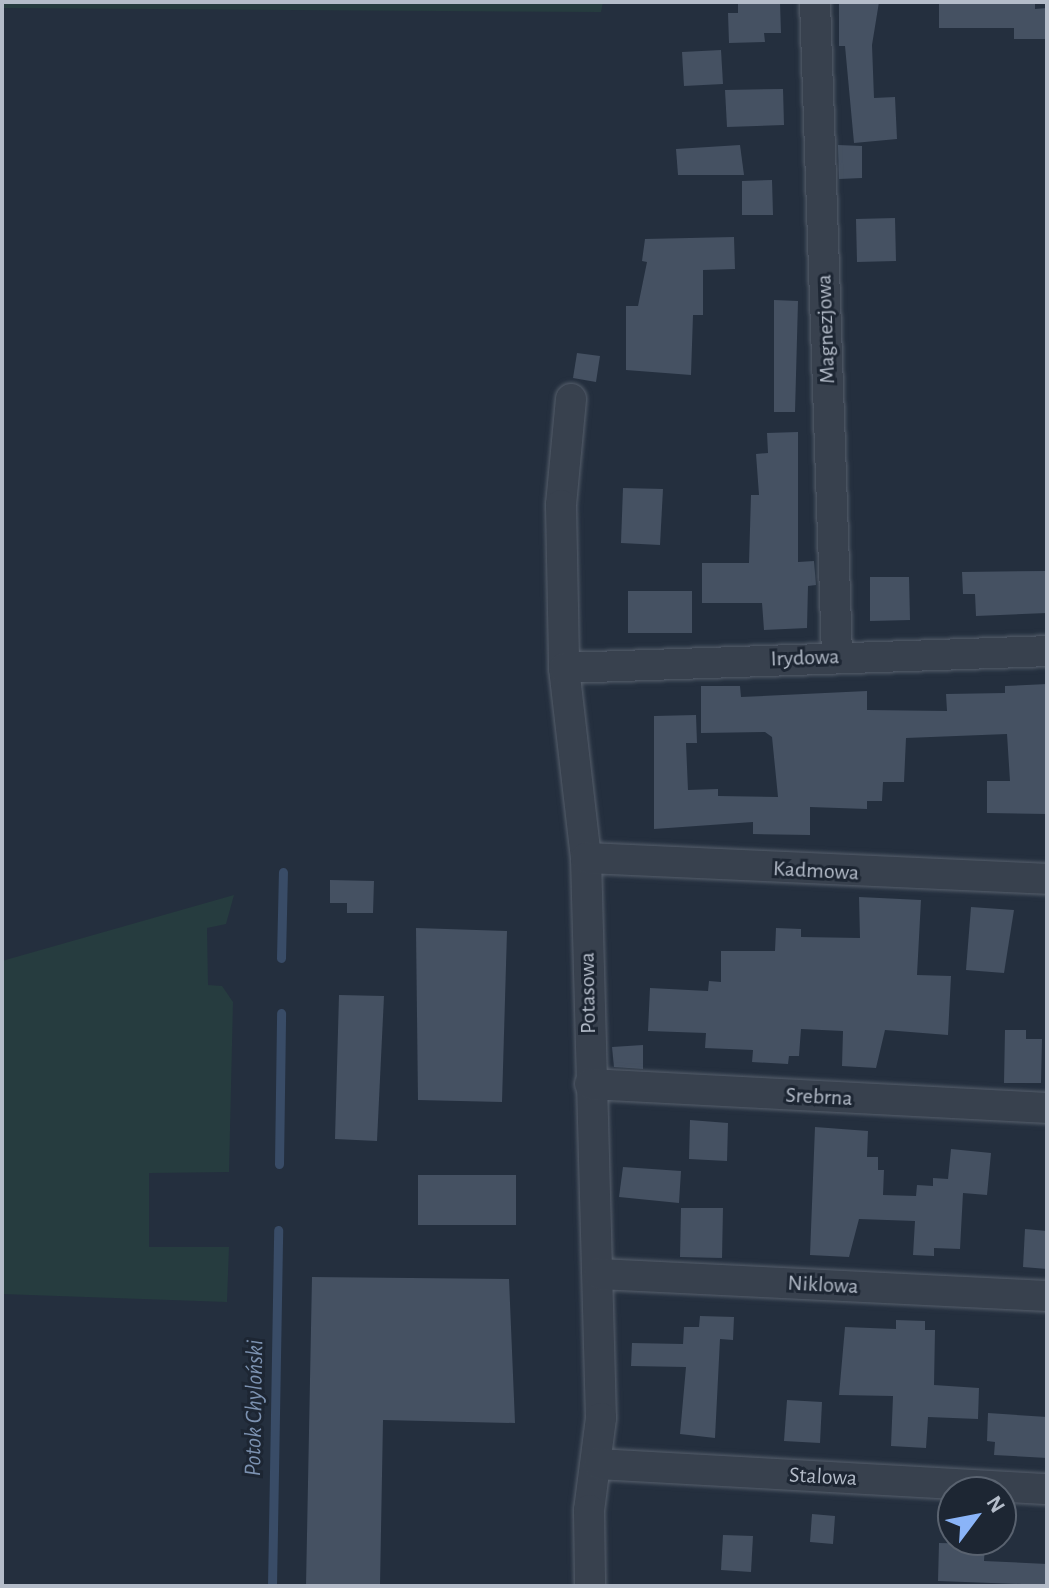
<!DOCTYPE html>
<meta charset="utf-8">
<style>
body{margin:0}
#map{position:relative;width:1049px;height:1588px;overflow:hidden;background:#242f3e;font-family:"Alegreya Sans",sans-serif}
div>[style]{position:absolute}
.green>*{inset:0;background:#263c3f}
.stream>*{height:9px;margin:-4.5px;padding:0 4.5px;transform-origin:4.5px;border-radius:4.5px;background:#394c67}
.building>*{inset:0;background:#455162}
.roads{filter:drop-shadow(0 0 2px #565f6c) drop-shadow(0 0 2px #565f6c)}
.street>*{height:30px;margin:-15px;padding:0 15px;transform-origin:15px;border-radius:15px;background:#38414e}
span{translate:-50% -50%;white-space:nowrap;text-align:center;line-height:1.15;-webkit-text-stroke:6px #1d2633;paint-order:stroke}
.street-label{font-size:22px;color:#b4bcc9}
.water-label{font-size:24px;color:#7c92b1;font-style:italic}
.frame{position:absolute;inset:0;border:4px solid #b4bcc9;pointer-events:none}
.north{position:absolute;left:937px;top:1476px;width:80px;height:80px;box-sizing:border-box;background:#1d2633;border:2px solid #59626f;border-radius:50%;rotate:58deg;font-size:22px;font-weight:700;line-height:32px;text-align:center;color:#b4bcc9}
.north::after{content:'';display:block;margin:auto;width:28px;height:36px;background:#8ab4f8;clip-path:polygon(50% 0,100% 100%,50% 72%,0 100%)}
</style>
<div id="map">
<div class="green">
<div style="clip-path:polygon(2px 2px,603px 2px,601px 12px,2px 8px)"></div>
<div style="clip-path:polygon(234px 895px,226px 924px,207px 928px,208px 985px,222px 986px,233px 1002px,229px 1172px,149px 1173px,149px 1247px,229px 1247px,227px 1302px,2px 1294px,2px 961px)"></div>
</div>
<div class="stream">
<div style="left:281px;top:958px;width:86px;rotate:-88.7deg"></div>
<div style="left:279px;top:1164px;width:151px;rotate:-89.2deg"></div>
<div style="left:272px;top:1586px;width:356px;rotate:-89deg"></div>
</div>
<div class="building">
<div style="clip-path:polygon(738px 2px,780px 2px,781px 33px,764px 33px,765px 42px,729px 43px,728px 13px,738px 13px)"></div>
<div style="clip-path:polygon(839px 2px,879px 2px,872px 45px,874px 98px,895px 97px,897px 139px,854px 143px,845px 46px,839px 46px)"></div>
<div style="clip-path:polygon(939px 2px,1035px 2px,1035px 9px,1047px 8px,1047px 39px,1014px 39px,1014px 28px,939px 28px)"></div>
<div style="clip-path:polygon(721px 50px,723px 84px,684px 86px,682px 52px)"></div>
<div style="clip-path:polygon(783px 89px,784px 125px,727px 127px,725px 90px)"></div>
<div style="clip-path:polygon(740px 145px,744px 175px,678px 175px,676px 149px)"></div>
<div style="clip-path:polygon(838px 145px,862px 146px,862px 178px,839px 179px)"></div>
<div style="clip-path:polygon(772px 180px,773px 215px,742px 215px,742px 181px)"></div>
<div style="clip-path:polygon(895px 218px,896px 261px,857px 262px,856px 219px)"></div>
<div style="clip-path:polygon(734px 237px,735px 269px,703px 270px,703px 315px,693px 315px,691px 375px,626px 370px,626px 306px,638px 306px,647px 262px,642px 261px,645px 239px)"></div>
<div style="clip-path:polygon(774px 300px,798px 301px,795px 412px,774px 412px)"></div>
<div style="clip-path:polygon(577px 353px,600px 356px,596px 382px,573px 378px)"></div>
<div style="clip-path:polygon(798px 432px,798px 562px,814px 561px,816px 585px,808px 586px,807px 628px,764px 630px,762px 603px,702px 603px,702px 563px,749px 563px,751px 495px,759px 495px,756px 454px,768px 453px,767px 433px)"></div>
<div style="clip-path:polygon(623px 488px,663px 489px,660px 545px,621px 543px)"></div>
<div style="clip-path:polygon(1047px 571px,1047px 613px,976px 616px,975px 594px,963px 594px,962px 572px)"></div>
<div style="clip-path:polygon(870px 577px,909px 577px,910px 620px,870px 621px)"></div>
<div style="clip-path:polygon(628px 591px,692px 591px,692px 633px,628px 633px)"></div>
<div style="clip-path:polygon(1047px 684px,1047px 814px,987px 813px,987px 781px,1010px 781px,1007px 734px,906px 738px,904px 782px,883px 782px,882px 801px,867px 801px,867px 809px,810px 807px,810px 835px,753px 834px,753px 822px,654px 829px,654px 716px,696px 715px,697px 743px,686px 743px,688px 790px,718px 789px,718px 796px,778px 797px,772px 737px,765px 732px,701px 733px,701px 686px,740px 686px,741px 697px,867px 691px,867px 710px,947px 711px,946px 694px,1005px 693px,1005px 686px)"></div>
<div style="clip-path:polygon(330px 880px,374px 881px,373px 913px,347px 913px,347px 903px,330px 903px)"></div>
<div style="clip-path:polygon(859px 897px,921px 900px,917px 975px,951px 976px,948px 1035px,885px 1030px,876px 1068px,842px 1066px,843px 1031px,801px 1029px,799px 1056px,789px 1056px,788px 1064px,752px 1062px,753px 1050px,705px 1048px,706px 1033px,648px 1031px,650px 988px,708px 991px,709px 981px,721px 982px,721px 951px,775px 951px,776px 928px,801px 929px,801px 937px,860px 938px)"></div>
<div style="clip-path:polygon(971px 907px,1014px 910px,1004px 973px,966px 970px)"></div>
<div style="clip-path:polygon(416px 928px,507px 931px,502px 1102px,418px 1100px)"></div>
<div style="clip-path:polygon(339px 995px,384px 996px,377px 1141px,335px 1139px)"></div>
<div style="clip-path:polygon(1005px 1030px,1026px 1030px,1026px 1039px,1042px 1039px,1041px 1083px,1004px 1083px)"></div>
<div style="clip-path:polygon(643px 1045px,643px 1069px,614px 1067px,612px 1047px)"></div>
<div style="clip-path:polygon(690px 1120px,728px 1123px,727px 1161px,689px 1159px)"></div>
<div style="clip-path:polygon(815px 1127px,868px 1131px,867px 1157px,878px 1157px,878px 1170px,884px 1170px,883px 1195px,916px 1196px,917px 1185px,933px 1186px,933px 1178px,948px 1179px,951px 1149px,991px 1153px,987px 1195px,963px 1193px,960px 1249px,934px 1248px,934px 1256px,913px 1255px,915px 1221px,859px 1219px,849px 1257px,810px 1255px)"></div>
<div style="clip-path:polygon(623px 1167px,681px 1171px,679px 1203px,619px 1197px)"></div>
<div style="clip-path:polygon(418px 1175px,516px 1175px,516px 1225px,418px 1225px)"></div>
<div style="clip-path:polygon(681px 1208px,723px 1208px,722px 1258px,680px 1257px)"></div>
<div style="clip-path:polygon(1025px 1229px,1047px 1231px,1047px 1269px,1023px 1267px)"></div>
<div style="clip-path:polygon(312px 1277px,509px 1279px,515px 1423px,383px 1420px,380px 1586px,306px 1586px)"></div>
<div style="clip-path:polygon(700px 1316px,734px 1317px,733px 1340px,720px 1339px,715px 1438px,680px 1434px,686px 1367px,631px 1366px,632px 1343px,683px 1344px,684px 1327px,699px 1327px)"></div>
<div style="clip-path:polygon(896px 1320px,925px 1321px,925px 1330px,935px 1330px,934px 1385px,979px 1388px,978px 1419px,928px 1417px,926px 1448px,891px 1446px,893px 1396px,839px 1395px,845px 1327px,896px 1329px)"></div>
<div style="clip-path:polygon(787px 1400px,822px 1402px,820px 1443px,784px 1441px)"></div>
<div style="clip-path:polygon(988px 1413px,1047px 1417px,1047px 1458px,994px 1455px,995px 1442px,987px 1441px)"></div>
<div style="clip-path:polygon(812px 1514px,835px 1516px,833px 1544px,810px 1542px)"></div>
<div style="clip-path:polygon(723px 1535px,753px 1536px,751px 1572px,721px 1570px)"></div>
<div style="clip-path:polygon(939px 1543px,985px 1544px,984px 1561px,1047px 1564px,1047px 1585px,938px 1581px)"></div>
</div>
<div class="roads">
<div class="street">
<div style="left:815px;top:2px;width:654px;rotate:88.07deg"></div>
<div style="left:571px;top:399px;width:106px;rotate:95.4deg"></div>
<div style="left:561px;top:505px;width:163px;rotate:88.9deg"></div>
<div style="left:564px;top:668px;width:191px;rotate:83.4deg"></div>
<div style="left:586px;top:858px;width:560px;rotate:88.47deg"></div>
<div style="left:601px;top:1418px;width:93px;rotate:97.4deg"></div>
<div style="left:589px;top:1510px;width:76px;rotate:89.2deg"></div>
<div style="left:564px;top:668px;width:483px;rotate:-2deg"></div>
<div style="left:586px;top:858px;width:461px;rotate:2.6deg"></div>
<div style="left:590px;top:1084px;width:458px;rotate:3deg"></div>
<div style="left:599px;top:1274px;width:449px;rotate:2.8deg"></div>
<div style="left:599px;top:1464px;width:449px;rotate:3.2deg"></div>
</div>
</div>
<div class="street-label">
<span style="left:826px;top:329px;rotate:-92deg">Magnezjowa</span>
<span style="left:805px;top:658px;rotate:-2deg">Irydowa</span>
<span style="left:816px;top:871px;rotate:3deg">Kadmowa</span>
<span style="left:588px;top:993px;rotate:-91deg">Potasowa</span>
<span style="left:819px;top:1097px;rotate:3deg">Srebrna</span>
<span style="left:823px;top:1285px;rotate:3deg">Niklowa</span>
<span style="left:823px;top:1477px;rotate:3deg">Stalowa</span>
</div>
<div class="water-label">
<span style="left:255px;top:1408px;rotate:-89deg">Potok Chyloński</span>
</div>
<div class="frame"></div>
<div class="north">N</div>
</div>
